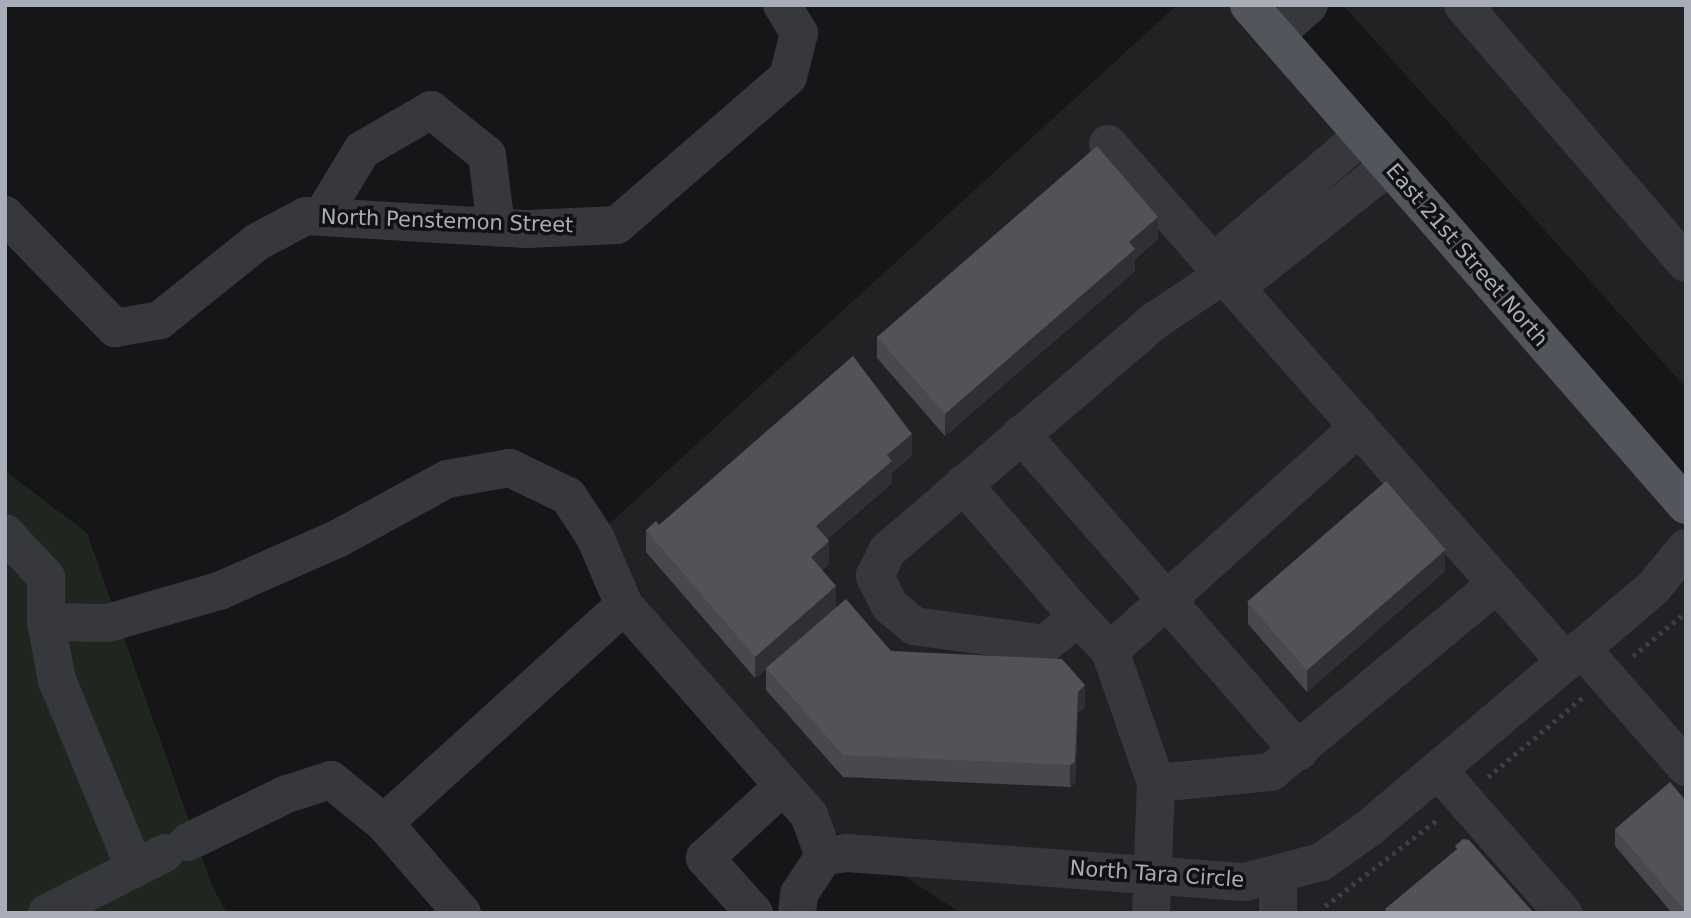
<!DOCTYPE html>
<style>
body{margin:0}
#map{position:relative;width:1691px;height:918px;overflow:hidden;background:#161618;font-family:"DejaVu Sans",sans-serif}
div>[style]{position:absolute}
.built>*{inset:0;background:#222225}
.green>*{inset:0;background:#1e261f}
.path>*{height:4.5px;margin-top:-2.25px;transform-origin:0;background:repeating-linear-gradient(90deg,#3d3f44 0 3.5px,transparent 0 8.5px)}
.minor>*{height:38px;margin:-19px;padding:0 19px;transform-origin:19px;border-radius:19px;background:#37383d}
.major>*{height:38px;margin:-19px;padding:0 19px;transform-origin:19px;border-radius:19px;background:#53555c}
.wall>*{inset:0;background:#47494d}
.shaded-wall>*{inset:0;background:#2f3033}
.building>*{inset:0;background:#525359;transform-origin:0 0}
span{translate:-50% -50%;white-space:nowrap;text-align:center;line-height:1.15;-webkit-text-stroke:7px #111113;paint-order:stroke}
.street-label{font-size:21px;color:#a8adb8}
.frame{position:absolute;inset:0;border:7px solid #a8adb8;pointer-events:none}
</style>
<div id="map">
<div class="built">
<div style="clip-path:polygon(1177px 5px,1249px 5px,1686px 509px,1686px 913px,961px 913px,809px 815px,595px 537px)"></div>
<div style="clip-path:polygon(1343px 5px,1686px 5px,1686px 388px)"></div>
</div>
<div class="green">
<div style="clip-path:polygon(5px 471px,87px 533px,212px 886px,227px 913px,5px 913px)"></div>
</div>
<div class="path">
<div style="left:1633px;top:656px;width:69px;rotate:-39.7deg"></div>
<div style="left:1488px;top:777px;width:124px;rotate:-40.1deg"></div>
<div style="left:1325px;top:906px;width:143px;rotate:-37.6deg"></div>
</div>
<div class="minor">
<div style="left:1463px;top:5px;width:341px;rotate:49.2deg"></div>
<div style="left:1275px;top:35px;width:45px;rotate:-41.4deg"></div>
<div style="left:1108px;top:144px;width:691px;rotate:48.52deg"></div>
<div style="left:5px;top:215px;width:158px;rotate:45.8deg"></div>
<div style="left:115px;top:328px;width:46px;rotate:-10.1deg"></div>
<div style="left:160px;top:320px;width:124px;rotate:-38.8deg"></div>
<div style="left:257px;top:242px;width:55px;rotate:-28deg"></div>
<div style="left:306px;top:216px;width:222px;rotate:3.4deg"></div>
<div style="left:528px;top:229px;width:89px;rotate:-2.6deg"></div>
<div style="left:617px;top:225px;width:226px;rotate:-40.9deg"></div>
<div style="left:788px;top:77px;width:45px;rotate:-76deg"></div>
<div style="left:799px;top:33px;width:33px;rotate:-121deg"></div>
<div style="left:322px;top:216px;width:77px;rotate:-58.8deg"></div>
<div style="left:362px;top:150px;width:80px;rotate:-30.1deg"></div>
<div style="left:431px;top:110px;width:72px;rotate:38.8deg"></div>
<div style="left:487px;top:155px;width:73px;rotate:82.9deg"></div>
<div style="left:1231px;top:270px;width:22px;rotate:-93deg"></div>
<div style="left:1230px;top:248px;width:173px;rotate:-40.3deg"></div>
<div style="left:1021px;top:434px;width:422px;rotate:48.8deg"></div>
<div style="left:963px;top:484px;width:176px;rotate:49.2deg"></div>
<div style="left:5px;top:533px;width:60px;rotate:47deg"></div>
<div style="left:46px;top:577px;width:45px;rotate:90deg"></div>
<div style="left:46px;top:622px;width:59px;rotate:79.3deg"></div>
<div style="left:57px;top:680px;width:204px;rotate:67.6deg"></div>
<div style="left:46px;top:622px;width:62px;rotate:0.9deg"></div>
<div style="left:108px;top:623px;width:116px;rotate:-16.1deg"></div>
<div style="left:219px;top:591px;width:129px;rotate:-23.8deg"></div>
<div style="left:337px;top:539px;width:125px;rotate:-28.6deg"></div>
<div style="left:447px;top:479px;width:64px;rotate:-9.9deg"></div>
<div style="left:510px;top:468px;width:64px;rotate:25.8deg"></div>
<div style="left:568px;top:496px;width:49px;rotate:56.6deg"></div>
<div style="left:595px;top:537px;width:74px;rotate:66.9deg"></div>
<div style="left:624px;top:605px;width:280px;rotate:48.6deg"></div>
<div style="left:809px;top:815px;width:44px;rotate:69.9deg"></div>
<div style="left:1581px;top:648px;width:159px;rotate:48.6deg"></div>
<div style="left:1110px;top:651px;width:335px;rotate:-42deg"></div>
<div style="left:1438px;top:770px;width:190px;rotate:48.8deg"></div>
<div style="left:1156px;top:783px;width:116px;rotate:-5.5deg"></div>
<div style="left:1271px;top:772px;width:294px;rotate:-39.8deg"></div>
<div style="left:384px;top:823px;width:324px;rotate:-42.2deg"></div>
<div style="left:188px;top:842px;width:110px;rotate:-25.9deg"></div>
<div style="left:287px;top:794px;width:46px;rotate:-17.7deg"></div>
<div style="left:331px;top:780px;width:68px;rotate:39.1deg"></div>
<div style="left:384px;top:823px;width:119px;rotate:49.1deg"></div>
<div style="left:47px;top:913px;width:132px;rotate:-27deg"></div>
<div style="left:754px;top:913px;width:74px;rotate:-131.7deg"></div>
<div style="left:705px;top:858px;width:106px;rotate:-42.7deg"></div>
<div style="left:797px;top:913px;width:19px;rotate:-84deg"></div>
<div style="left:799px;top:894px;width:45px;rotate:-56.7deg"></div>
<div style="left:824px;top:856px;width:23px;rotate:-7deg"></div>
<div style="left:847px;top:853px;width:399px;rotate:4.2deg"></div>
<div style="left:1245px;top:882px;width:79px;rotate:-14.7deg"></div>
<div style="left:1321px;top:862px;width:59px;rotate:-35.3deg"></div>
<div style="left:1369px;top:828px;width:372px;rotate:-40.2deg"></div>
<div style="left:1653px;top:588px;width:52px;rotate:-50.5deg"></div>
<div style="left:1151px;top:913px;width:130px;rotate:-87.8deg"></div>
<div style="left:1156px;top:783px;width:140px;rotate:-109.2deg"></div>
<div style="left:1110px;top:651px;width:47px;rotate:-133.3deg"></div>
<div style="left:1078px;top:617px;width:43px;rotate:140.7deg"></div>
<div style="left:1045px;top:644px;width:132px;rotate:-172.2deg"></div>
<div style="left:914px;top:626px;width:31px;rotate:-140deg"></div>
<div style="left:890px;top:606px;width:34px;rotate:-117deg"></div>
<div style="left:875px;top:576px;width:28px;rotate:-64deg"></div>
<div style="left:887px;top:551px;width:355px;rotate:-40.7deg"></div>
<div style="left:1156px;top:320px;width:90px;rotate:-33.7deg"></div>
<div style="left:1231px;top:270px;width:22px;rotate:10deg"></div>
<div style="left:1253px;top:274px;width:174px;rotate:-38.5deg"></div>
<div style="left:1278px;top:913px;width:36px;rotate:-90deg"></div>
</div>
<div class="major">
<div style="left:1249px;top:5px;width:664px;rotate:48.85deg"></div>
</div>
<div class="wall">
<div style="clip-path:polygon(1158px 239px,1135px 259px,1135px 271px,945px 436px,877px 358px,877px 337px)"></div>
<div style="clip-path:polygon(912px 455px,892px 473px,892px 483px,827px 539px,829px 563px,822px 570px,836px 607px,891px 651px,1085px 707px,1078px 713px,1075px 783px,1070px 787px,843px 777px,766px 690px,766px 669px,755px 678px,646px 552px,646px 530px,659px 525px)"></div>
<div style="clip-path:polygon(1445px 571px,1307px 692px,1248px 624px,1248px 602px)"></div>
<div style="clip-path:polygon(1686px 801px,1686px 913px,1672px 913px,1615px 846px,1615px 829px)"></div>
</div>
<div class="shaded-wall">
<div style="clip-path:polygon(1158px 217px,1158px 239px,1135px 259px,1135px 271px,945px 436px,945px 414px,1129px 242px)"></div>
<div style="clip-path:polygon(912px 434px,912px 455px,892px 473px,892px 483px,816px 548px,816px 526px,887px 455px)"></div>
<div style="clip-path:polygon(829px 541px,829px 563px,811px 579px,811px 557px)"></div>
<div style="clip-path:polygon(1445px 550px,1445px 571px,1307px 692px,1307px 670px)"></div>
<div style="clip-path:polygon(836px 586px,836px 608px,755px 678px,755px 657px)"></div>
<div style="clip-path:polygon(1085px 685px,1085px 707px,1078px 713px,1075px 783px,1070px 787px,1070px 765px,1078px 692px)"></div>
</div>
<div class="building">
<div style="clip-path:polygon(1097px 146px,1158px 217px,1129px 242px,1135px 249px,945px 414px,877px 337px)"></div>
<div style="clip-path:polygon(853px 356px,912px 434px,887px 455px,892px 461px,816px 526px,829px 541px,811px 557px,836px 586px,755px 657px,646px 530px,656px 521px,659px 525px)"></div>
<div style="left:1386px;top:481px;width:91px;height:184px;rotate:49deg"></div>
<div style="clip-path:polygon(846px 599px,891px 651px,1062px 659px,1085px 685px,1078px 692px,1075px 762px,1070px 765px,843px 755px,766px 668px)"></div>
<div style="clip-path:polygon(1670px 782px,1686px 801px,1686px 912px,1615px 829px)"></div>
<div style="clip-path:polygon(1463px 839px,1469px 840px,1534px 913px,1388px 913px,1385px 909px,1457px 849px,1455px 846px)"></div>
</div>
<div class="street-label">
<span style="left:447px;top:221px;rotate:2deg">North Penstemon Street</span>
<span style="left:1467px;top:255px;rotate:49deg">East 21st Street North</span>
<span style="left:1157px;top:874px;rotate:4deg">North Tara Circle</span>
</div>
<div class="frame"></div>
</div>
